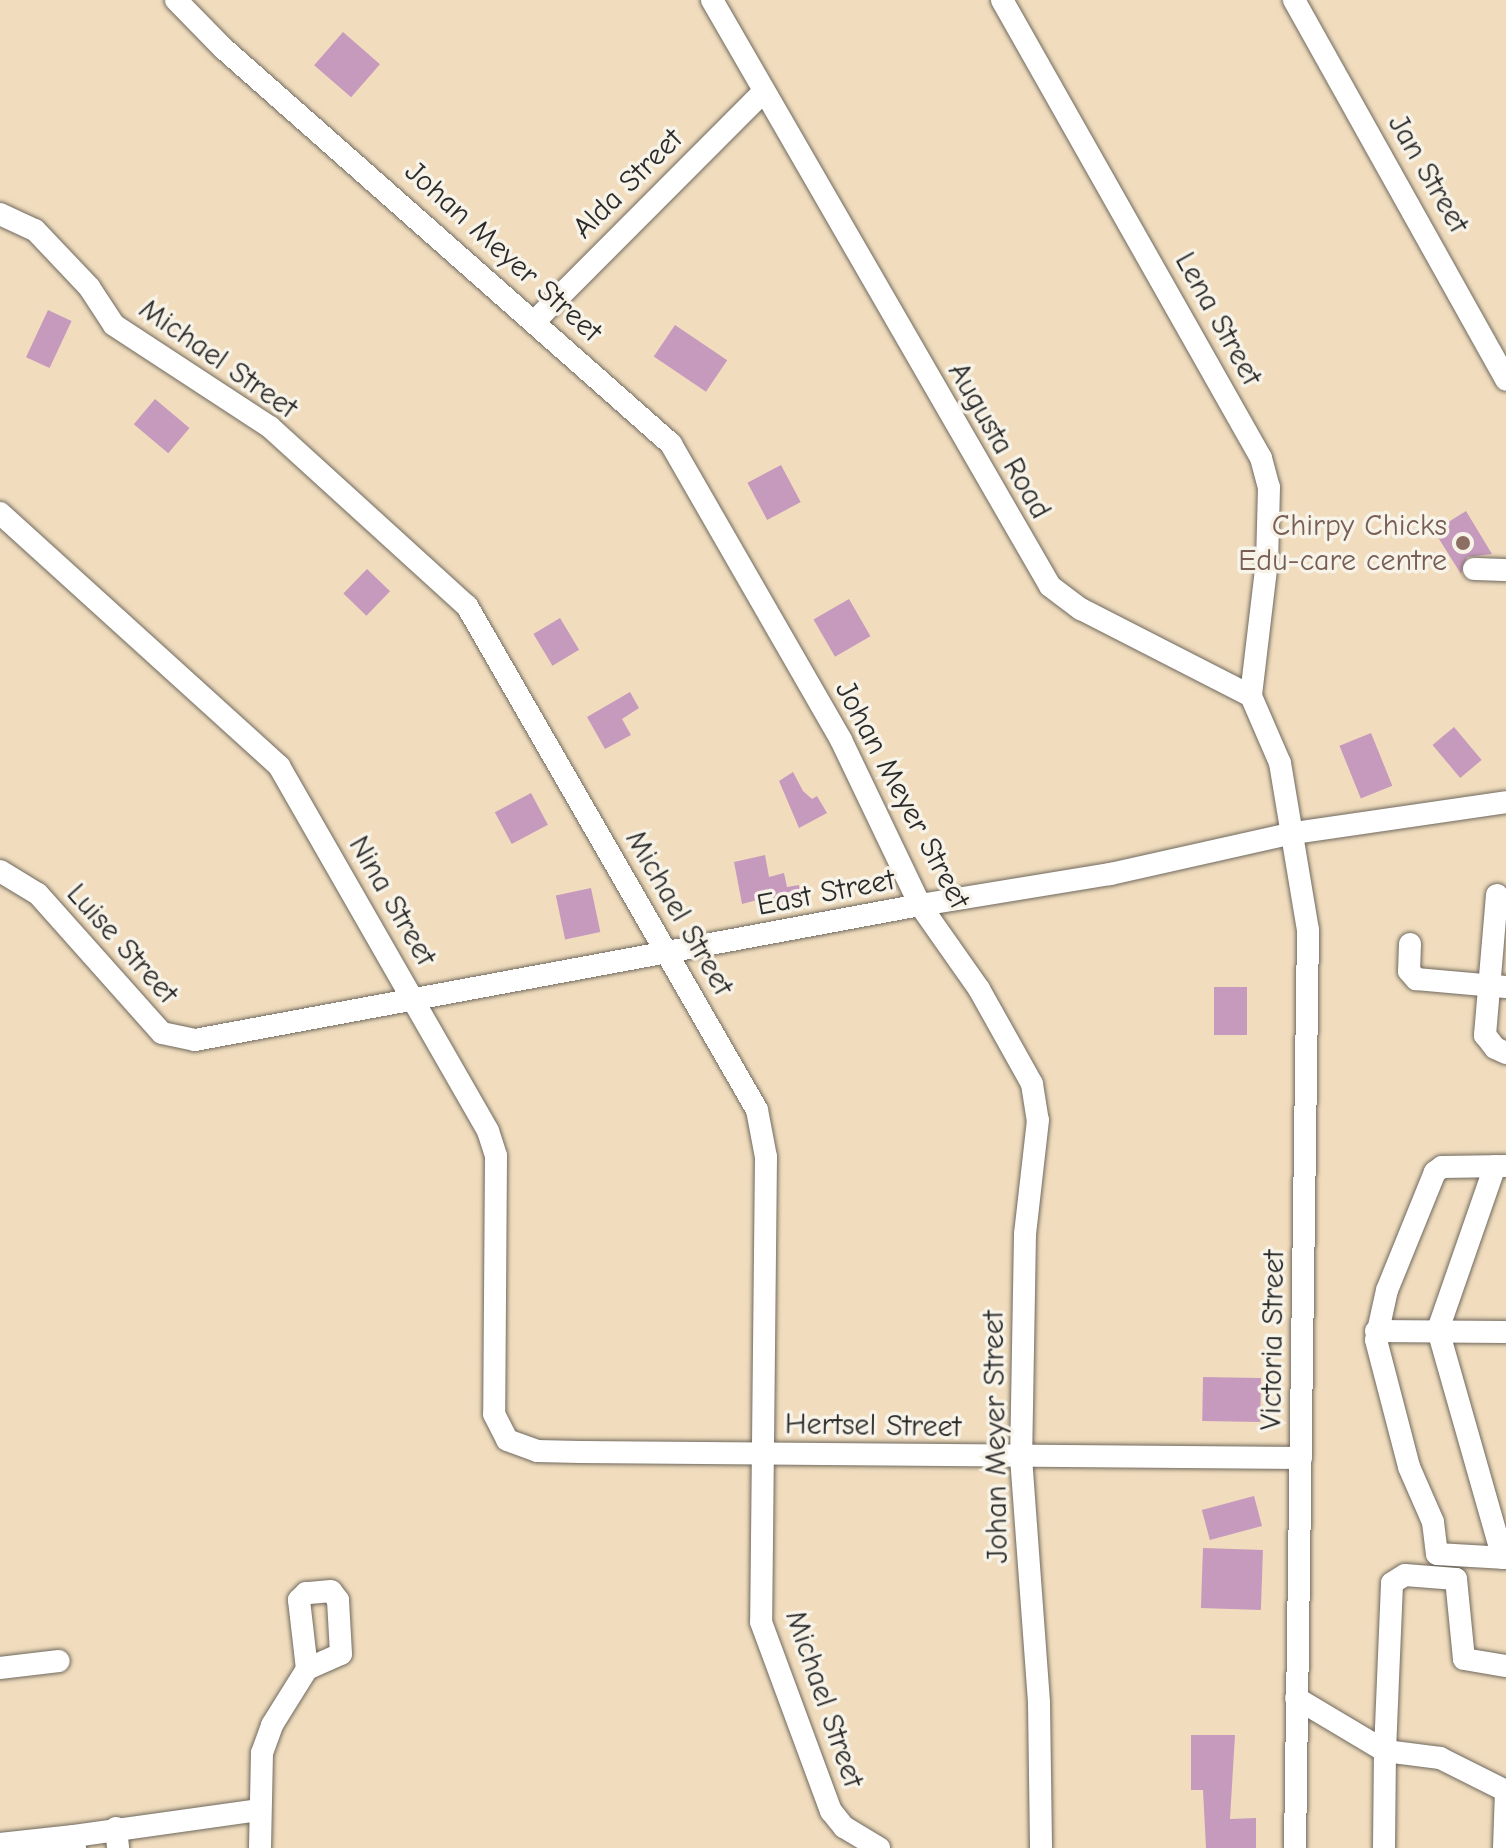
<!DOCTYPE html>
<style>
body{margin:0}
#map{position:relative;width:1506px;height:1848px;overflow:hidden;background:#f1ddbe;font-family:"Comic Neue",sans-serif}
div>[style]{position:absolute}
.building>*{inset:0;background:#c69abd;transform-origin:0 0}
.roads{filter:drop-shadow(0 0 2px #70695e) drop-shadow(0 0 2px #70695e)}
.minor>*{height:22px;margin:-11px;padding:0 11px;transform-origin:11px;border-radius:11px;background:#fff}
.dots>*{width:22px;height:22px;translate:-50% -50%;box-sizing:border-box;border:4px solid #f7f3e8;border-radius:50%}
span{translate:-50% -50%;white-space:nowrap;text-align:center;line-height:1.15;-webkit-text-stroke:7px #f7f3e8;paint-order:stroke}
.street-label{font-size:30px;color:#2b2b2b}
.education-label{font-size:30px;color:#785e54}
.right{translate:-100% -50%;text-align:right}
</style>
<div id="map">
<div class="building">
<div style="left:343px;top:32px;width:49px;height:44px;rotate:41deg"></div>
<div style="left:48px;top:310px;width:26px;height:52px;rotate:25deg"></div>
<div style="left:675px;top:325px;width:63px;height:38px;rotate:34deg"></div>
<div style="left:155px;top:399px;width:45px;height:33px;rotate:40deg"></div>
<div style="left:781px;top:465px;width:42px;height:38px;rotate:62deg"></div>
<div style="clip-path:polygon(1466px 511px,1492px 554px,1467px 557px,1461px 574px,1434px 531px)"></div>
<div style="left:367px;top:569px;width:32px;height:34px;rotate:44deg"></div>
<div style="left:849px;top:599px;width:43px;height:41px;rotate:60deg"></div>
<div style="left:560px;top:618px;width:37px;height:31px;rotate:59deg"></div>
<div style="clip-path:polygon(630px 692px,639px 708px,622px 719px,631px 735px,605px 749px,587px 717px)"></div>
<div style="left:1454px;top:727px;width:43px;height:28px;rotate:50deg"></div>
<div style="left:1371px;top:733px;width:57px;height:34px;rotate:68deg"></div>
<div style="clip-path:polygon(793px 772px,803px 791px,812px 799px,817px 796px,827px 813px,799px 828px,779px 781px)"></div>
<div style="left:531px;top:793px;width:36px;height:41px;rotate:62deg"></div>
<div style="clip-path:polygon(765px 855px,769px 877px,784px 873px,787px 887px,799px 885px,801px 900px,775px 906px,773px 896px,742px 904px,734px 862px)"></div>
<div style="left:591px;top:888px;width:45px;height:36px;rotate:78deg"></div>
<div style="left:1214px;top:987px;width:33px;height:48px"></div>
<div style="left:1203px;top:1377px;width:58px;height:44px;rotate:1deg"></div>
<div style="left:1254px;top:1496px;width:31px;height:54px;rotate:75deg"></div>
<div style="left:1203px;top:1548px;width:60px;height:60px;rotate:2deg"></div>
<div style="clip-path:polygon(1191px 1735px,1235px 1735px,1230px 1819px,1256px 1818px,1256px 1848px,1206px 1848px,1203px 1790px,1191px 1790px)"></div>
</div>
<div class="roads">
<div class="minor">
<div style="left:176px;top:0;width:67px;rotate:45.6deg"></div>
<div style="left:223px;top:48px;width:598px;rotate:41.47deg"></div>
<div style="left:671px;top:444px;width:341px;rotate:60.1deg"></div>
<div style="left:841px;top:740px;width:183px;rotate:64.4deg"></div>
<div style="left:920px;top:905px;width:103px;rotate:54.9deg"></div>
<div style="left:979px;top:989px;width:109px;rotate:60.8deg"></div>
<div style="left:1032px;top:1084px;width:36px;rotate:81deg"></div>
<div style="left:1038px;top:1120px;width:115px;rotate:96.5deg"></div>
<div style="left:1025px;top:1234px;width:223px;rotate:91deg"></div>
<div style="left:1021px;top:1457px;width:247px;rotate:85.8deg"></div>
<div style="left:1039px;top:1703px;width:145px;rotate:89.2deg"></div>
<div style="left:712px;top:0;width:676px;rotate:60.02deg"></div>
<div style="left:1050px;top:586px;width:39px;rotate:37deg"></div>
<div style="left:1081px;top:609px;width:191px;rotate:27.1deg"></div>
<div style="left:1251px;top:696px;width:73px;rotate:66.6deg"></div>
<div style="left:1280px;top:763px;width:169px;rotate:80.5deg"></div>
<div style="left:1308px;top:930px;width:918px;rotate:90.81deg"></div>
<div style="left:1002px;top:0;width:526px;rotate:60.51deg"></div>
<div style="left:1261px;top:458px;width:30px;rotate:75deg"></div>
<div style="left:1269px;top:487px;width:74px;rotate:91.5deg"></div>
<div style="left:1267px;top:561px;width:136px;rotate:96.8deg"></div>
<div style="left:1294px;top:0;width:435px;rotate:60.8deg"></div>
<div style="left:0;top:214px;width:38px;rotate:25deg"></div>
<div style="left:35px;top:230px;width:79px;rotate:46.5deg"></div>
<div style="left:89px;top:287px;width:45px;rotate:56.7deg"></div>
<div style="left:114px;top:325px;width:186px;rotate:33.2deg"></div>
<div style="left:270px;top:427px;width:266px;rotate:42.3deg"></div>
<div style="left:467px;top:606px;width:581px;rotate:60.08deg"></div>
<div style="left:757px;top:1110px;width:48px;rotate:79.2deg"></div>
<div style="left:766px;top:1157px;width:465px;rotate:90.6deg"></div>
<div style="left:761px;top:1622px;width:202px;rotate:69.7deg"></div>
<div style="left:831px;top:1811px;width:21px;rotate:51deg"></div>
<div style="left:844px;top:1827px;width:41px;rotate:31deg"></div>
<div style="left:536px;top:320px;width:323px;rotate:-45.1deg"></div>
<div style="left:0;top:513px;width:377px;rotate:42.2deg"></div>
<div style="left:279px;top:766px;width:421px;rotate:60.2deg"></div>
<div style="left:488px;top:1131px;width:26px;rotate:72deg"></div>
<div style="left:496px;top:1156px;width:258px;rotate:90.4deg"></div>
<div style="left:494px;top:1414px;width:29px;rotate:63deg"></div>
<div style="left:507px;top:1440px;width:32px;rotate:20deg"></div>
<div style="left:537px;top:1451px;width:43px;rotate:1.3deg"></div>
<div style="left:580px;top:1452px;width:721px;rotate:0.48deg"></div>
<div style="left:1474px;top:569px;width:32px;rotate:2deg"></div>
<div style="left:0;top:871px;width:44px;rotate:31.2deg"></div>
<div style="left:38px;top:894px;width:186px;rotate:48.3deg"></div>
<div style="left:162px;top:1033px;width:34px;rotate:12deg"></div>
<div style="left:195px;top:1040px;width:737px;rotate:-10.55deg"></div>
<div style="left:920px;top:905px;width:193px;rotate:-9.3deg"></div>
<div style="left:1110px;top:874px;width:189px;rotate:-12.6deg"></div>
<div style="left:1294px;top:833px;width:214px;rotate:-8.3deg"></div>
<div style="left:1497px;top:895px;width:141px;rotate:94.9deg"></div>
<div style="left:1485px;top:1035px;width:16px;rotate:52deg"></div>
<div style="left:1495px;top:1048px;width:12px;rotate:24deg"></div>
<div style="left:1410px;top:944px;width:27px;rotate:92deg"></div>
<div style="left:1409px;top:971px;width:11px;rotate:49deg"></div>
<div style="left:1416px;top:979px;width:90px;rotate:5.1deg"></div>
<div style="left:1495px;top:1166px;width:174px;rotate:109.2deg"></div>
<div style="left:1438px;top:1330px;width:237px;rotate:74.1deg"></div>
<div style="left:1506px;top:1166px;width:64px;rotate:179.1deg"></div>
<div style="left:1442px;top:1167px;width:9px;rotate:144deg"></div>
<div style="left:1435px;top:1172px;width:127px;rotate:112.1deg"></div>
<div style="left:1387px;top:1290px;width:51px;rotate:102.4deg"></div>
<div style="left:1376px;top:1340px;width:131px;rotate:75.4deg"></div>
<div style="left:1409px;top:1467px;width:60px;rotate:66.4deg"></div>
<div style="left:1433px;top:1522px;width:32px;rotate:83deg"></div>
<div style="left:1437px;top:1554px;width:69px;rotate:3.3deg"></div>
<div style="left:1376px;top:1331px;width:130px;rotate:0.4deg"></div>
<div style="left:0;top:1668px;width:59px;rotate:-6.8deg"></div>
<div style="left:1296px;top:1698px;width:104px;rotate:30.8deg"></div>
<div style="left:1385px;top:1751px;width:97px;rotate:90.6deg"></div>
<div style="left:1504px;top:1790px;width:72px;rotate:-153.4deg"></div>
<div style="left:1440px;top:1758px;width:55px;rotate:-172.7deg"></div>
<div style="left:1385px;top:1751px;width:168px;rotate:-87.6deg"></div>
<div style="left:1392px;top:1583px;width:15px;rotate:-32deg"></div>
<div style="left:1405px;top:1575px;width:51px;rotate:4.5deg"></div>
<div style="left:1456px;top:1579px;width:80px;rotate:84.3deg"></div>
<div style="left:1464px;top:1659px;width:43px;rotate:9.5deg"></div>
<div style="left:116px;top:1828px;width:20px;rotate:84deg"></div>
<div style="left:0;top:1844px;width:74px;rotate:-6.2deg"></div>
<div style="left:75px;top:1848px;width:12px;rotate:-95deg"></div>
<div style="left:74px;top:1836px;width:186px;rotate:-8deg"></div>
<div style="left:260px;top:1848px;width:95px;rotate:-88.8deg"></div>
<div style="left:262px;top:1753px;width:30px;rotate:-70deg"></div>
<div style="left:272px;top:1725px;width:66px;rotate:-58deg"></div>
<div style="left:307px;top:1669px;width:37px;rotate:-24deg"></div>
<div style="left:341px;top:1654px;width:54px;rotate:-93.2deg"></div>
<div style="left:338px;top:1600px;width:11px;rotate:-128deg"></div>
<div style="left:331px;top:1591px;width:25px;rotate:175deg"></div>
<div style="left:306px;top:1593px;width:10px;rotate:135deg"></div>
<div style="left:299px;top:1600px;width:69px;rotate:83.4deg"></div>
<div style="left:1504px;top:1848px;width:58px;rotate:-88deg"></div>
</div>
</div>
<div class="dots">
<div style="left:1463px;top:543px;background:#8d6e63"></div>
</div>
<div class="street-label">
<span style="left:1428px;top:174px;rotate:60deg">Jan Street</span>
<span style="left:628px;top:184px;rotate:-45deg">Alda Street</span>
<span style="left:503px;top:252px;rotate:42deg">Johan Meyer Street</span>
<span style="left:1218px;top:319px;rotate:61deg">Lena Street</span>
<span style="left:218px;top:359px;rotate:35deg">Michael Street</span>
<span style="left:999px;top:441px;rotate:60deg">Augusta Road</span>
<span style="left:902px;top:795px;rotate:62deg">Johan Meyer Street</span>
<span style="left:826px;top:893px;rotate:-11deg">East Street</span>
<span style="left:392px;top:901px;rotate:60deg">Nina Street</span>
<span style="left:679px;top:913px;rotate:60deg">Michael Street</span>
<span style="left:122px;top:944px;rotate:48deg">Luise Street</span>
<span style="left:1273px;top:1340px;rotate:-89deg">Victoria Street</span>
<span style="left:873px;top:1426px;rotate:1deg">Hertsel Street</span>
<span style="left:996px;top:1437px;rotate:-91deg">Johan Meyer Street</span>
<span style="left:824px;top:1699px;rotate:71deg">Michael Street</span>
</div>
<div class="education-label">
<span class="right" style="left:1447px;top:543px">Chirpy Chicks<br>Edu-care centre</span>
</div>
</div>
